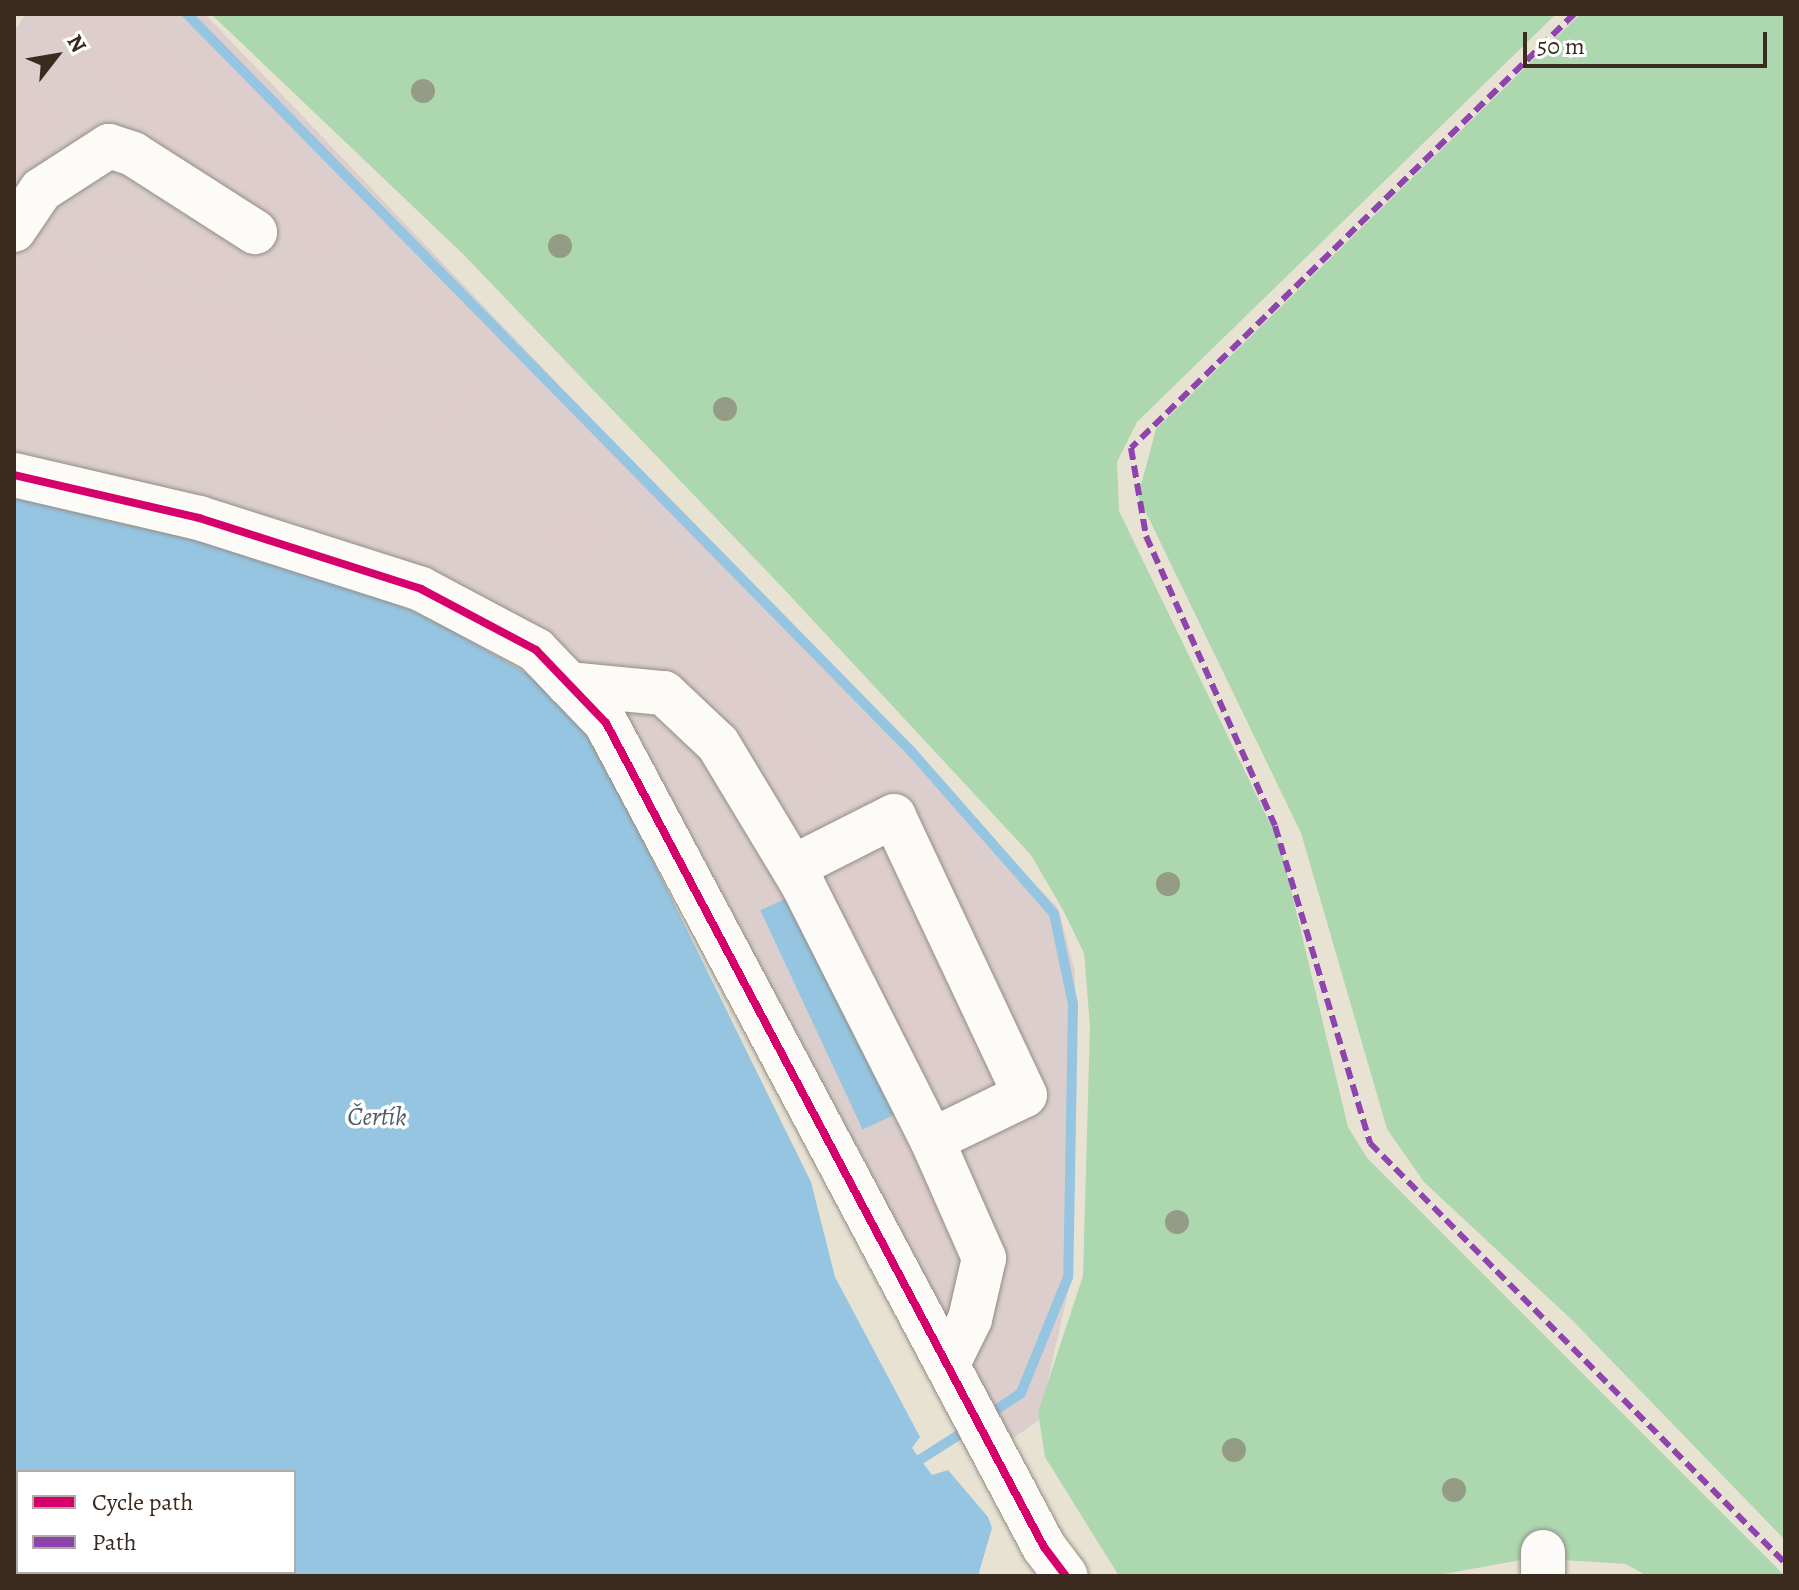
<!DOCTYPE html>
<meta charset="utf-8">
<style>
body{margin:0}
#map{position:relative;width:1799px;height:1590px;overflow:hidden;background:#e8e2d3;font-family:Alegreya,serif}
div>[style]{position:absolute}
.industrial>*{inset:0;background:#dccecc}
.green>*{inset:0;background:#acd7af}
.water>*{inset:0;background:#96c5e2;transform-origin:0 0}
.stream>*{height:10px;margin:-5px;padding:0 5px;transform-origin:5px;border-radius:5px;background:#96c5e2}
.building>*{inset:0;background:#decdcb;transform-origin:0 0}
.roads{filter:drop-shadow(0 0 2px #928d83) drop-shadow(0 0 2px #928d83)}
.minor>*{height:44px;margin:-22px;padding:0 22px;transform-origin:22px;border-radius:22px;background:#fcfbf8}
.quiet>*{height:6px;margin-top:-3px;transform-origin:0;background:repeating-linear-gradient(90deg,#8e44ad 0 12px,transparent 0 18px)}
.cycleway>*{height:8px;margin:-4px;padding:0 4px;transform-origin:4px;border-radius:4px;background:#d6006c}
.trees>*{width:24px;height:24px;margin:-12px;border-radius:50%;background:#959c85}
span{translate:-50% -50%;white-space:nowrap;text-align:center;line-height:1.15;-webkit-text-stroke:7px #fff;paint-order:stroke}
.water-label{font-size:26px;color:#4f5c65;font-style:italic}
.frame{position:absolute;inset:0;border:16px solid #3b2a1e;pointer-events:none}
.legend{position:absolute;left:16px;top:1470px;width:280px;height:104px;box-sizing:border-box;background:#fff;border:2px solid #b1aaa5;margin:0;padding:10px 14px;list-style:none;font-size:24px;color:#3b2a1e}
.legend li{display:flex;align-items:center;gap:16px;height:40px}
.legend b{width:40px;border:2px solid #b1aaa5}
.north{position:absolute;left:16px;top:16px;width:80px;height:80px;-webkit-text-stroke:6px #fff;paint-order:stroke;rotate:59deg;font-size:22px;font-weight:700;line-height:32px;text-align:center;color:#3b2a1e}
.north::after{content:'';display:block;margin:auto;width:28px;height:36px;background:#3b2a1e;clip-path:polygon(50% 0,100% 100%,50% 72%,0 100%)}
.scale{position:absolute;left:1523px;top:32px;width:244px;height:36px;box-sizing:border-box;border:4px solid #3b2a1e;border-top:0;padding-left:10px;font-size:24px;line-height:28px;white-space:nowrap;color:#3b2a1e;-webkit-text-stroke:6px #fff;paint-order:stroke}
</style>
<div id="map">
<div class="industrial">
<div style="clip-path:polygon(26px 14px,205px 14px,1058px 908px,1075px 971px,1070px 1283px,1039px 1420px,975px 1465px,585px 698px,14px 570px,14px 31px)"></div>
</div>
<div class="green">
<div style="clip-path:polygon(211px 14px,1556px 14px,1137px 422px,1117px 462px,1119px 511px,1280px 844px,1348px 1127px,1367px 1158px,1785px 1576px,1647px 1576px,1626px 1564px,1531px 1558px,1433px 1576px,1119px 1576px,1045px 1457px,1038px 1412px,1083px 1276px,1090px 1026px,1084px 953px,1063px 910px,1031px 855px,782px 587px,463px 254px)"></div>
<div style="clip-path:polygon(1580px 14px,1785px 14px,1785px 1540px,1572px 1320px,1424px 1182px,1387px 1129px,1301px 833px,1138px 496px,1156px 429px)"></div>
</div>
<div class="water">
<div style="clip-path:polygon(evenodd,14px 486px,364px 591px,433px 620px,542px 682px,583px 728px,627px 808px,811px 1182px,835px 1277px,920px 1437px,912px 1448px,932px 1475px,948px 1470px,988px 1517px,992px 1528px,978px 1576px,14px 1576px,14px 486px,18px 1472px,294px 1472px,294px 1572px,18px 1572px,18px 1472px)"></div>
<div style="left:793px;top:895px;width:242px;height:36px;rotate:65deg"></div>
</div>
<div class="stream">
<div style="left:187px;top:14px;width:1033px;rotate:45.51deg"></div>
<div style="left:911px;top:751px;width:217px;rotate:48.7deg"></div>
<div style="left:1054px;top:914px;width:92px;rotate:78.1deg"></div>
<div style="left:1073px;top:1004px;width:273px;rotate:91deg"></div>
<div style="left:1068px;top:1277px;width:125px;rotate:112.1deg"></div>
<div style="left:1021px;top:1393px;width:41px;rotate:145.9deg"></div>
<div style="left:910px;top:1466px;width:72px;rotate:-32.6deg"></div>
</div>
<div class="building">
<div style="clip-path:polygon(82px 14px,137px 14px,364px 226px,324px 267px,216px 166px,203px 180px,57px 42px)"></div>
<div style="clip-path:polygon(14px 71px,69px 114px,20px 177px,14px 172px)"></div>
<div style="left:90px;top:190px;width:164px;height:52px;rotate:21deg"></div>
<div style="clip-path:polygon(34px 236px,405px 370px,395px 397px,405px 401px,401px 414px,390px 411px,380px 440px,28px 314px,14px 342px,20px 279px,14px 262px,24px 266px)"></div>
<div style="clip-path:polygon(416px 281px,449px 312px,431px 331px,431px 322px,402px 295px)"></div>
<div style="clip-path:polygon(498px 350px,530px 382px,525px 387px,492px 356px)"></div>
<div style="left:476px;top:382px;width:12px;height:65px;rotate:48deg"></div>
<div style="left:575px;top:506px;width:46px;height:45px;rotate:44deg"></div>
<div style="clip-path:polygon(727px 637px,766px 674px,842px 773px,805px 805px,689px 669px)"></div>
<div style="left:938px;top:819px;width:135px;height:23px;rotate:65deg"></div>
<div style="clip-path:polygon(884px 844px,986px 1059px,932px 1084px,924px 1067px,917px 1070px,817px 876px)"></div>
<div style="left:1028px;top:1019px;width:18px;height:18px;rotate:71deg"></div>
<div style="left:906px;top:1130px;width:124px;height:41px;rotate:65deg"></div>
</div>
<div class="roads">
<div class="minor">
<div style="left:14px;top:230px;width:48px;rotate:-56deg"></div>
<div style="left:41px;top:190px;width:81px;rotate:-32.9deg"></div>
<div style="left:109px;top:146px;width:25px;rotate:18deg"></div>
<div style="left:133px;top:154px;width:145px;rotate:32.6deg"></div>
<div style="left:14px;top:475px;width:190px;rotate:13.1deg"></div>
<div style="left:199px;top:518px;width:233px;rotate:17.7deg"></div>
<div style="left:421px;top:589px;width:130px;rotate:27.9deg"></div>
<div style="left:536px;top:650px;width:101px;rotate:46.2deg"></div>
<div style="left:606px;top:723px;width:933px;rotate:62.01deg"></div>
<div style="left:1044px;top:1547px;width:36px;rotate:53deg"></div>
<div style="left:568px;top:684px;width:96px;rotate:5.4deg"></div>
<div style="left:664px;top:693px;width:74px;rotate:43.4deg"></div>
<div style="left:718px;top:744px;width:165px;rotate:58.9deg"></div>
<div style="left:803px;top:885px;width:286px;rotate:63.2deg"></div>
<div style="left:932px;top:1140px;width:103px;rotate:-25.8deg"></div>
<div style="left:1025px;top:1095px;width:308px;rotate:-115.2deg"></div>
<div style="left:894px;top:816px;width:113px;rotate:153.2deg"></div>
<div style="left:932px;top:1140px;width:129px;rotate:66.2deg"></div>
<div style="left:984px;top:1258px;width:63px;rotate:102.9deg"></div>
<div style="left:970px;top:1319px;width:50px;rotate:116.1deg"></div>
<div style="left:1543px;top:1576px;width:24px;rotate:-90deg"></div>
</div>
</div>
<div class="quiet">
<div style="left:1574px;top:14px;width:620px;rotate:135.59deg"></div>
<div style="left:1131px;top:448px;width:89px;rotate:80.3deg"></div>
<div style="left:1146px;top:536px;width:317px;rotate:66deg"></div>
<div style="left:1275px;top:826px;width:331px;rotate:73.3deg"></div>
<div style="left:1370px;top:1143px;width:590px;rotate:45.34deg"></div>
</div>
<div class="cycleway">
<div style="left:14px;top:475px;width:190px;rotate:13.1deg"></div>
<div style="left:199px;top:518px;width:233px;rotate:17.7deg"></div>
<div style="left:421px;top:589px;width:130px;rotate:27.9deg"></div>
<div style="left:536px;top:650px;width:101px;rotate:46.2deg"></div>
<div style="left:606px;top:723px;width:933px;rotate:62.01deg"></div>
<div style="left:1044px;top:1547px;width:36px;rotate:53deg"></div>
</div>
<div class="trees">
<div style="left:423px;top:91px"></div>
<div style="left:560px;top:246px"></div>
<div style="left:725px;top:409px"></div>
<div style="left:1168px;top:884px"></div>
<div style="left:1177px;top:1222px"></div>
<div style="left:1234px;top:1450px"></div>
<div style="left:1454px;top:1490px"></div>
</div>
<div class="water-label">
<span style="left:377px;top:1117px">Čertík</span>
</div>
<div class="frame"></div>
<ul class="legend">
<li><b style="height:10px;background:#d6006c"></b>Cycle path</li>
<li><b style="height:10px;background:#8e44ad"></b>Path</li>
</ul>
<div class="north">N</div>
<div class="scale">50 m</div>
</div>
